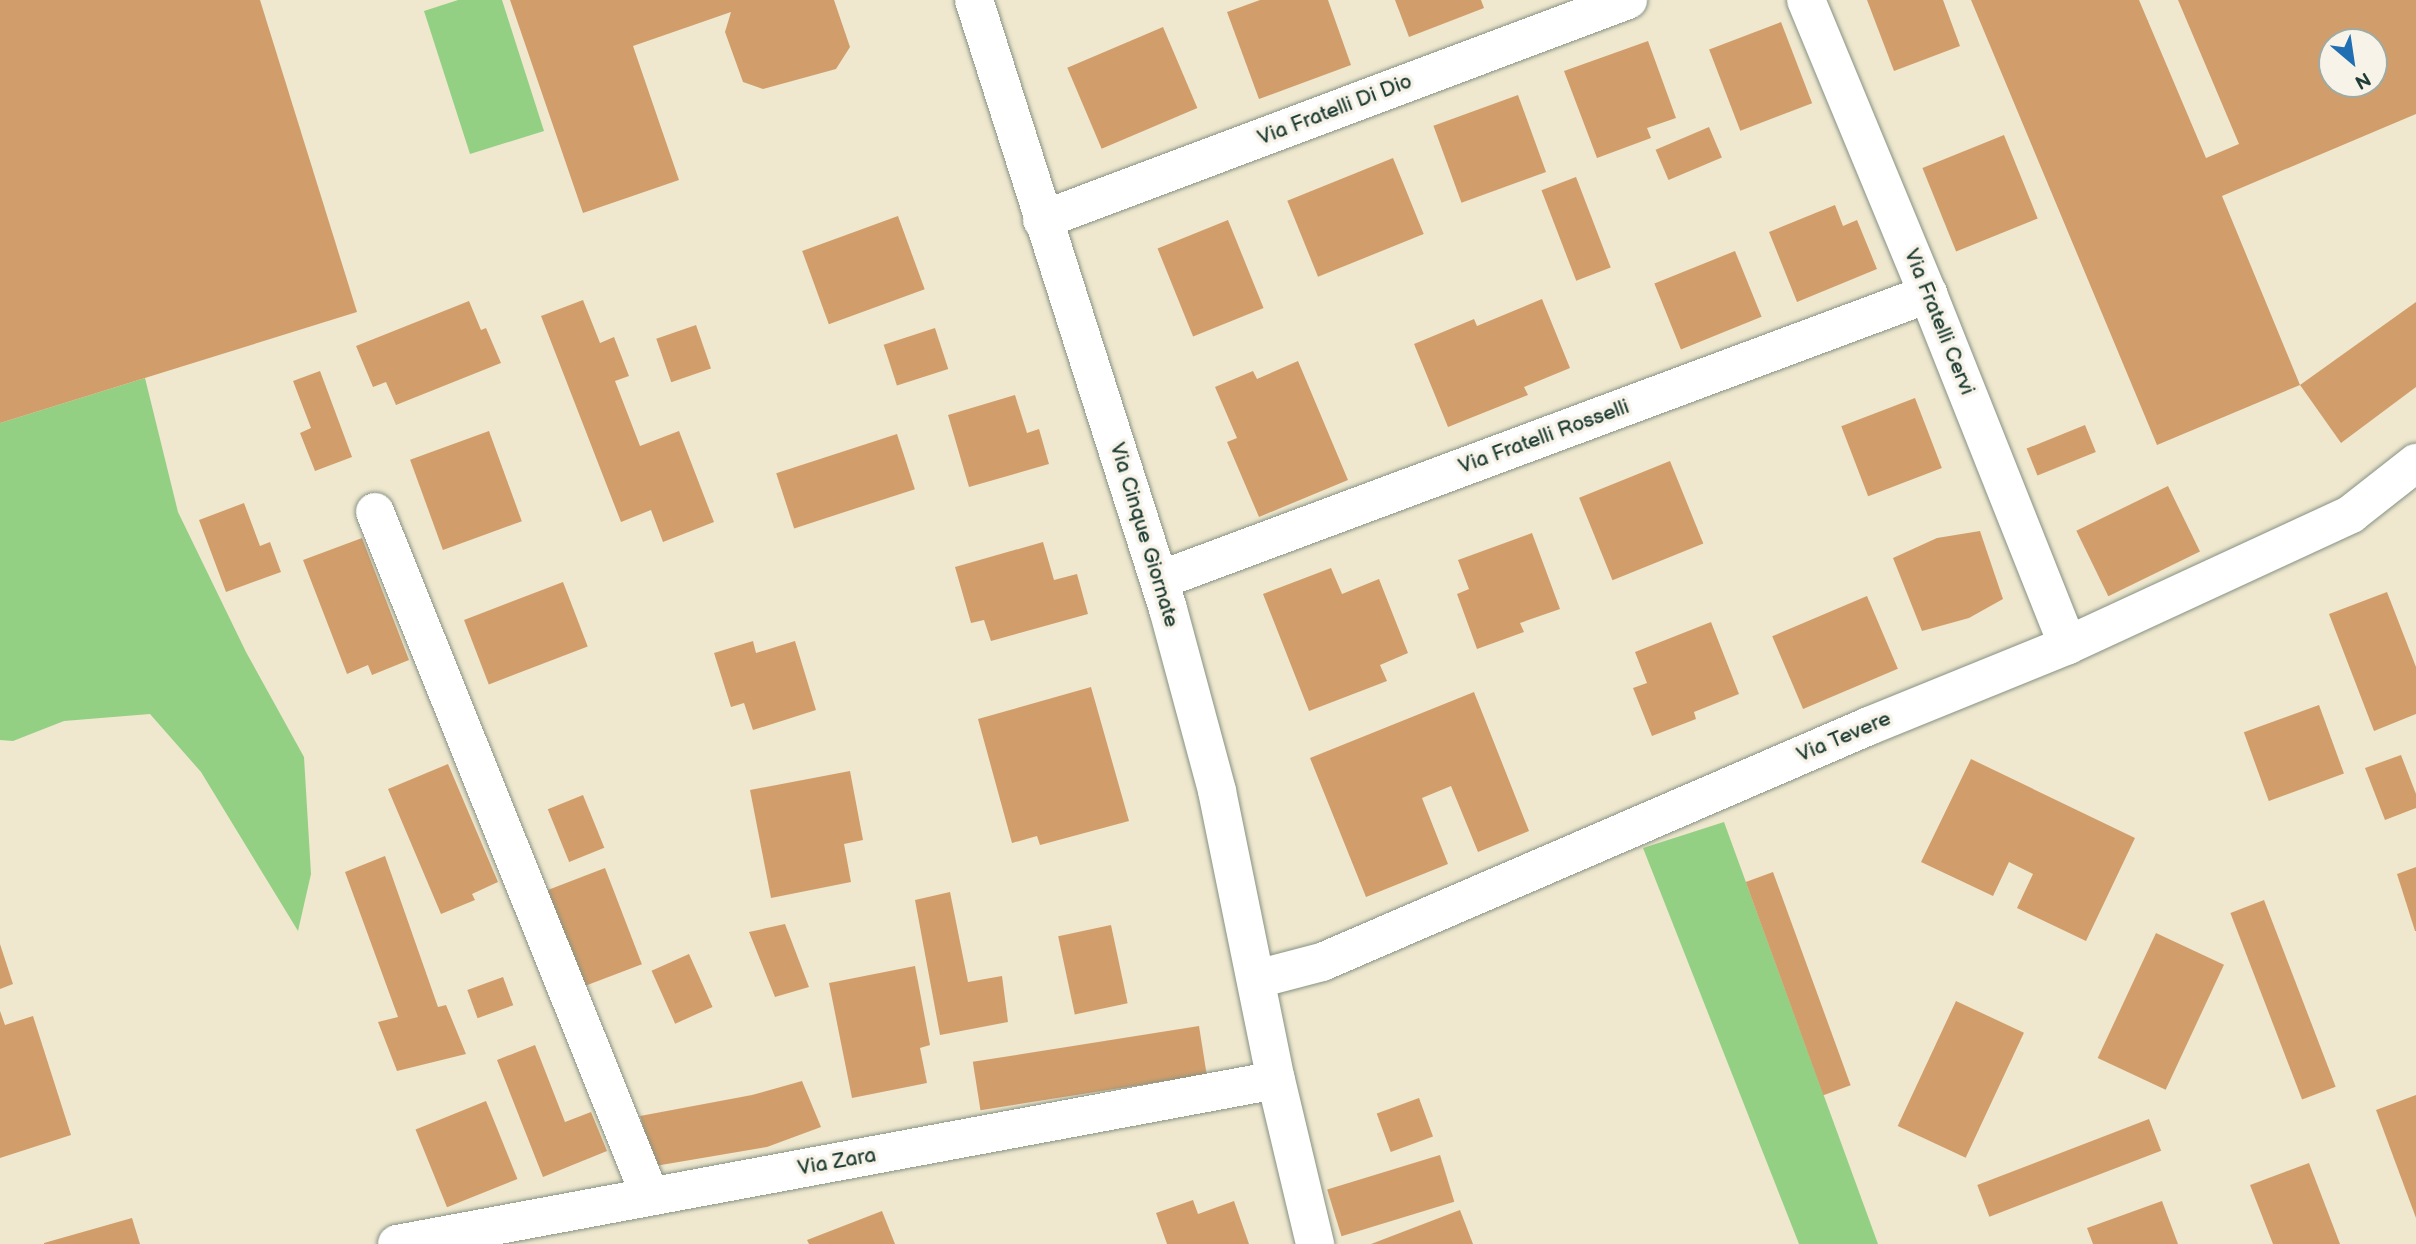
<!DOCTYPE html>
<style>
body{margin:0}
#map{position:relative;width:2416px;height:1244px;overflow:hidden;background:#efe8cf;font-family:"Balsamiq Sans",sans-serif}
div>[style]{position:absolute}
.green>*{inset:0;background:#94d084}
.building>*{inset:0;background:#d19e6b;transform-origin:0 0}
.roads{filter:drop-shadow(0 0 2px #879282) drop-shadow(0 0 2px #879282)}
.street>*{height:38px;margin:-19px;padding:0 19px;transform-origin:19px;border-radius:19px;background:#fff}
span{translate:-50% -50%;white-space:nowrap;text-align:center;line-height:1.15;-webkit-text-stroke:7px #f7f3e8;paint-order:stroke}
.street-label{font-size:21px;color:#1f3d34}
.north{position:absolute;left:2318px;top:28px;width:70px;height:70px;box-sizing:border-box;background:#f7f3e8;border:2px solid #a1aaa0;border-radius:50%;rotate:151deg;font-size:19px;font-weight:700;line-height:28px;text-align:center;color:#1f3d34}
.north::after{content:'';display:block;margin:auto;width:24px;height:32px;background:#1f6fb2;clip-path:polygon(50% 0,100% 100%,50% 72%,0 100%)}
</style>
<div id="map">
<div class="green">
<div style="clip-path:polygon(458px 0,502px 0,544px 131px,470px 154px,424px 11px)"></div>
<div style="clip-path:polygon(145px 378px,178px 512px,246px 652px,304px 757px,311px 874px,298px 931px,201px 772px,150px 714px,64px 721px,13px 741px,0 740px,0 423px)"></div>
<div style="clip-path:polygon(1724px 822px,1824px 1096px,1878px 1244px,1799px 1244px,1643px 848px)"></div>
</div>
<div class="building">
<div style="clip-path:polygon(0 0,260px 0,357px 312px,0 423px)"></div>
<div style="clip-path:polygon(510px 0,834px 0,850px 47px,836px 69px,763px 89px,743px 82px,725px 32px,731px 12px,633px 46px,679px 180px,583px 213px)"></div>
<div style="clip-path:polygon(1260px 0,1328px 0,1351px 65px,1259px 99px,1227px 12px)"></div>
<div style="clip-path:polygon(1395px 0,1481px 0,1484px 8px,1409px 37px)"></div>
<div style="clip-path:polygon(1867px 0,1943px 0,1960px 46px,1894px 71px)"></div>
<div style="clip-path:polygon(evenodd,1971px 0,2139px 0,2206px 158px,2239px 144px,2178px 0,2416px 0,2416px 114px,2222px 196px,2300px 385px,2157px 445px,1971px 0,2332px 42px,2374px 42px,2374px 84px,2332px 84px,2332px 42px)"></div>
<div style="left:1781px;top:22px;width:87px;height:77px;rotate:69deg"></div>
<div style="left:1163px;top:27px;width:88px;height:104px;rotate:67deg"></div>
<div style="clip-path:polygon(1648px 41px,1676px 118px,1647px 128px,1651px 138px,1597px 158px,1564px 71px)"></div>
<div style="left:1518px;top:95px;width:82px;height:90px;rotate:70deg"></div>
<div style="left:1709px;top:127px;width:33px;height:58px;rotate:67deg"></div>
<div style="left:2004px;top:135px;width:90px;height:88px;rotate:68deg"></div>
<div style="left:1393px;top:158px;width:82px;height:114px;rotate:68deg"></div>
<div style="left:1576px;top:177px;width:97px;height:37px;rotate:69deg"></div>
<div style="clip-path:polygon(1835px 205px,1843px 226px,1857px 220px,1877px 269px,1797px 302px,1769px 232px)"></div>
<div style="left:898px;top:216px;width:78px;height:102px;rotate:70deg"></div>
<div style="left:1228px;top:220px;width:95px;height:76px;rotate:68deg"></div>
<div style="left:1735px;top:251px;width:71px;height:87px;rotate:68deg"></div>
<div style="clip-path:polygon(1542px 299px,1570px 368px,1524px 387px,1528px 395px,1448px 427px,1414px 344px,1474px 319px,1477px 326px)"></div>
<div style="clip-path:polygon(583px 300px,600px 343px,614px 337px,629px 376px,615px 381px,640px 446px,679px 431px,714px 522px,663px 542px,651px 510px,621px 522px,541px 316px)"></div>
<div style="clip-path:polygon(469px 301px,481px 330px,486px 328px,501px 363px,396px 405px,386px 382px,373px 387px,356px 346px)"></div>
<div style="clip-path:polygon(2416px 302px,2416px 387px,2341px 443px,2300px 385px)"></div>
<div style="left:696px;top:325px;width:46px;height:42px;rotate:71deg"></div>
<div style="left:935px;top:328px;width:43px;height:54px;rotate:72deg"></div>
<div style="clip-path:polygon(1298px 361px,1348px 480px,1259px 517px,1227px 442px,1237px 438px,1215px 387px,1253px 371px,1257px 379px)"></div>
<div style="clip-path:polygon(320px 371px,352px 457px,315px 471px,300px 433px,311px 428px,293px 381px)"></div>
<div style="clip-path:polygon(1015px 395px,1027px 433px,1039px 429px,1049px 464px,969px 487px,948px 415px)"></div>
<div style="left:1915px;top:398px;width:75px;height:79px;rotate:69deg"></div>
<div style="left:2085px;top:425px;width:29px;height:63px;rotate:68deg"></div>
<div style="left:489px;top:431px;width:96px;height:84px;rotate:70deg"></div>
<div style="left:897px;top:434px;width:58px;height:127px;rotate:72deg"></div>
<div style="left:1670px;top:461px;width:89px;height:98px;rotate:68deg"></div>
<div style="left:2168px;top:486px;width:73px;height:102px;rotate:64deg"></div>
<div style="clip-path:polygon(244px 503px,260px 546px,270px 542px,281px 572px,226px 592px,199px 520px)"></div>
<div style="clip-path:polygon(1980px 531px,2003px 599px,1969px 618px,1922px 631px,1893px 558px,1937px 538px)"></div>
<div style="clip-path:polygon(1532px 533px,1560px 609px,1520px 623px,1524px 632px,1477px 649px,1457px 594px,1469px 589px,1458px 560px)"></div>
<div style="clip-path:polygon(362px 538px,409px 660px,372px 675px,368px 665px,347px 674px,303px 560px)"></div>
<div style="clip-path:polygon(1043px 542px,1054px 580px,1077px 574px,1088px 614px,991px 641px,984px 620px,971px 623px,955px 567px)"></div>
<div style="clip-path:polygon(1331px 568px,1342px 594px,1379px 579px,1408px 653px,1380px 665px,1387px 681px,1309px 711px,1263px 594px)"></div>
<div style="left:563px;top:582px;width:69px;height:106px;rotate:69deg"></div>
<div style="clip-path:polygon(2387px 592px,2416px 667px,2416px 714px,2374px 731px,2329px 614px)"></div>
<div style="left:1867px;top:596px;width:79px;height:103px;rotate:67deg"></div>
<div style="clip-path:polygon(1711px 622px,1739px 694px,1694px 712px,1696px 719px,1652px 736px,1633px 688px,1647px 683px,1635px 652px)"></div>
<div style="clip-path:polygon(753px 641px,756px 653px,795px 641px,816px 710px,753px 730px,744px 703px,731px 707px,714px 653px)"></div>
<div style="clip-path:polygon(1091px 687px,1129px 821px,1040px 845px,1037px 836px,1012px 843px,978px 719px)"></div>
<div style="clip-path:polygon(1474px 692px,1529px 831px,1478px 852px,1451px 786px,1422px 798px,1448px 864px,1366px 897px,1310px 758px)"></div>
<div style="left:2319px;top:705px;width:73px;height:80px;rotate:70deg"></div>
<div style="clip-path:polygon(2401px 755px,2416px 794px,2416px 808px,2385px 820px,2365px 768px)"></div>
<div style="clip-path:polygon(1971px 759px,2135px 838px,2086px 941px,2017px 908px,2033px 874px,2009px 862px,1993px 896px,1921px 862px)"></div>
<div style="clip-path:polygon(448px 764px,498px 882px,472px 894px,475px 900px,441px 914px,388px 789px)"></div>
<div style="clip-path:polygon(850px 771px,863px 840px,844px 844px,851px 882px,771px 898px,750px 790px)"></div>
<div style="left:583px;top:795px;width:57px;height:38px;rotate:68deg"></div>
<div style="clip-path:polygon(385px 856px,438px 1007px,446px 1005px,466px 1054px,397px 1071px,378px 1022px,398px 1017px,345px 872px)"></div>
<div style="clip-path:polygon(2416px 867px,2416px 931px,2415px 931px,2397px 874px)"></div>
<div style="left:605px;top:868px;width:103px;height:64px;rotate:69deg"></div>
<div style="left:1773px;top:872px;width:227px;height:29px;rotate:70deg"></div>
<div style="clip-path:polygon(950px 892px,968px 982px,1002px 976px,1008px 1022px,940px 1035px,915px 900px)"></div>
<div style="left:2264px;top:900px;width:200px;height:36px;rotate:69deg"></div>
<div style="clip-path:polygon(785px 924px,809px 987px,775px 997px,749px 932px)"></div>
<div style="left:1111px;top:925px;width:80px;height:54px;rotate:78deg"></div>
<div style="left:2156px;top:933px;width:75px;height:138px;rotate:25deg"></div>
<div style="clip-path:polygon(0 944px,13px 984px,0 989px)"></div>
<div style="left:689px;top:954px;width:58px;height:41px;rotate:66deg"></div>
<div style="clip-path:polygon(915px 966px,930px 1045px,920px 1048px,927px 1083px,852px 1098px,829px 983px)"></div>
<div style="left:503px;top:977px;width:30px;height:38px;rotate:70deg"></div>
<div style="left:1956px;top:1001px;width:75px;height:138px;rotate:25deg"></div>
<div style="clip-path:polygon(0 1011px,5px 1025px,33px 1016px,71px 1135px,0 1158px)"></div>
<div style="left:1199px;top:1026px;width:49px;height:229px;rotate:81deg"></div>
<div style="clip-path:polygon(535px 1045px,565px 1122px,591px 1112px,607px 1151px,543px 1177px,497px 1060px)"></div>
<div style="clip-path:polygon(802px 1081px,821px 1127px,767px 1147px,655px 1166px,640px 1116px,752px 1095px)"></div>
<div style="clip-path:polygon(2416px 1095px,2416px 1218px,2376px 1110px)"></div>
<div style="left:1419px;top:1098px;width:41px;height:45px;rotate:70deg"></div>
<div style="left:486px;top:1101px;width:84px;height:76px;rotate:68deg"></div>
<div style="left:2149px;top:1119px;width:34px;height:184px;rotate:69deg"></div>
<div style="left:1440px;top:1155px;width:49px;height:118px;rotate:73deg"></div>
<div style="clip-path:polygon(2309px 1163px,2340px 1244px,2273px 1244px,2250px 1185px)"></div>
<div style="clip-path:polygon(1193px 1200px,1198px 1214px,1234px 1201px,1249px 1244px,1167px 1244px,1156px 1213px)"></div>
<div style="clip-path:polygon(2162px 1201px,2178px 1244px,2093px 1244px,2087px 1228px)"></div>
<div style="clip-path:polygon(1460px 1210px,1473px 1244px,1371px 1244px)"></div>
<div style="clip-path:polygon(882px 1211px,895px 1244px,809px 1244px,807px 1240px)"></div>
<div style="clip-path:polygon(132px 1218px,140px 1244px,44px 1244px,44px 1243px)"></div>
</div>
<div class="roads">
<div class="street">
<div style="left:974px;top:0;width:639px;rotate:72.33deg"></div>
<div style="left:1168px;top:609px;width:188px;rotate:74.9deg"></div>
<div style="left:1217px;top:791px;width:295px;rotate:78.5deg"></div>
<div style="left:1276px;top:1080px;width:169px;rotate:76.6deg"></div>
<div style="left:1806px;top:0;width:318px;rotate:67.5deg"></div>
<div style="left:1928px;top:294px;width:378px;rotate:68.3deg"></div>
<div style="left:1042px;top:220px;width:626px;rotate:-20.58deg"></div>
<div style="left:375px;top:512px;width:737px;rotate:68.1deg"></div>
<div style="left:1160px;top:580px;width:820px;rotate:-20.43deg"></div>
<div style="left:1257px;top:979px;width:67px;rotate:-14.7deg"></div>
<div style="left:1322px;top:962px;width:596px;rotate:-23.34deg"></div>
<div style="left:1869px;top:726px;width:215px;rotate:-22.1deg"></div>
<div style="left:2068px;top:645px;width:312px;rotate:-24.8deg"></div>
<div style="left:2351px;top:514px;width:83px;rotate:-38.1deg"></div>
<div style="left:397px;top:1244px;width:894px;rotate:-10.57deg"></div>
</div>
</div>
<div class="street-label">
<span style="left:1335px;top:110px;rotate:-21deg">Via Fratelli Di Dio</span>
<span style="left:1939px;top:322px;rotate:68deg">Via Fratelli Cervi</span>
<span style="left:1544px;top:437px;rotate:-20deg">Via Fratelli Rosselli</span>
<span style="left:1144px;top:535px;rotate:73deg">Via Cinque Giornate</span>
<span style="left:1844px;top:737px;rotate:-23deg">Via Tevere</span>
<span style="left:837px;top:1162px;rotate:-10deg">Via Zara</span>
</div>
<div class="north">N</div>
</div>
